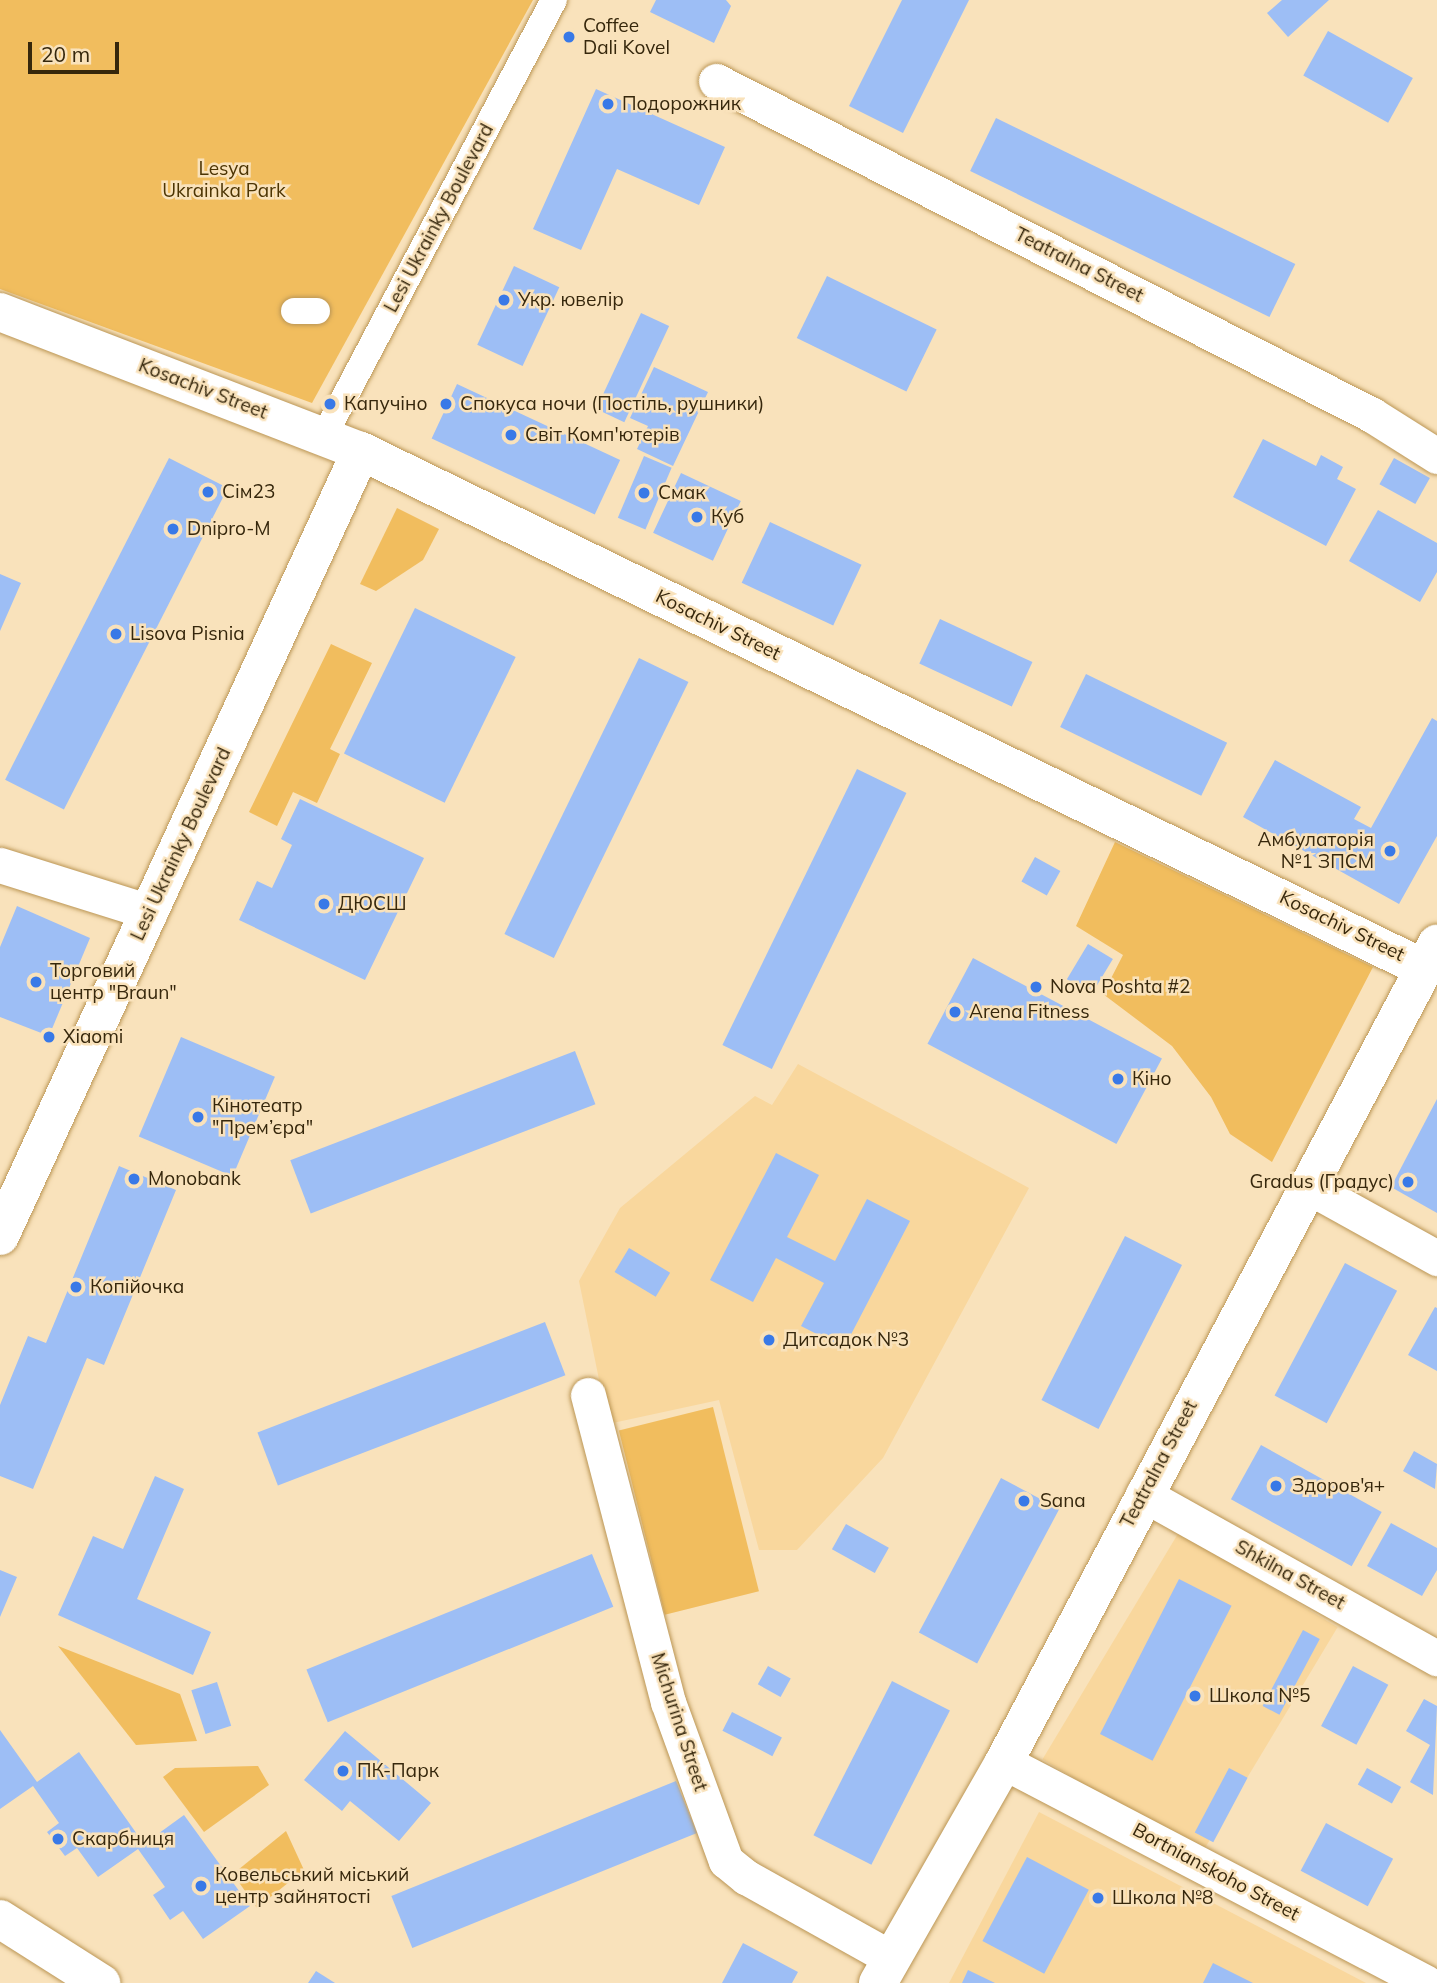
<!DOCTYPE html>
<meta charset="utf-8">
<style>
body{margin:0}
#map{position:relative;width:1437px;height:1983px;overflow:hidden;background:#f9e2bb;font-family:Mulish,sans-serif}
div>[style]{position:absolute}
.built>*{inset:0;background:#f9d79d;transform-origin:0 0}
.green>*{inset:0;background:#f1bd5e;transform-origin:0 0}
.building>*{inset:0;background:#9dbef5;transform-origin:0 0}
.roads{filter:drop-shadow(0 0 2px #bb9655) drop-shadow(0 0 2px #bb9655)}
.pedestrian>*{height:26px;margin:-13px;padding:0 13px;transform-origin:13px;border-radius:13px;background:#fff}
.minor>*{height:35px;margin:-17.5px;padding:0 17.5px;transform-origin:17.5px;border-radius:17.5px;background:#fff}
.tertiary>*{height:38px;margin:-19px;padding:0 19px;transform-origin:19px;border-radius:19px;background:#fff}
.secondary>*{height:38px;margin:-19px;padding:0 19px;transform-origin:19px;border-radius:19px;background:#fff}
.dots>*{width:19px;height:19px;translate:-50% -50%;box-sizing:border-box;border:4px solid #f9e2bb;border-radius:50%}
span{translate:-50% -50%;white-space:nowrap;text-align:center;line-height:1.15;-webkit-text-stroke:5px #f9e2bb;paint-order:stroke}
.poi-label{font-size:19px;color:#36270c}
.left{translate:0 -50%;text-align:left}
.right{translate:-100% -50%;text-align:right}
.park-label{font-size:19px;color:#4c3403}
.street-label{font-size:19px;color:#36270c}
.scale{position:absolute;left:28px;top:42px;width:91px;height:32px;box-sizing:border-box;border:4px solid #36270c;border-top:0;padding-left:9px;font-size:21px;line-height:24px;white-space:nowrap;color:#36270c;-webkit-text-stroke:5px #f9e2bb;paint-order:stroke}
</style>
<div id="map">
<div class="built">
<div style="clip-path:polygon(798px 1064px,1029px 1188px,883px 1458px,797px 1550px,759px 1550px,719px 1400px,608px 1424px,579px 1281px,620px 1208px,755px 1096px,772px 1105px)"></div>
<div style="left:1179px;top:1532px;width:185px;height:265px;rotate:31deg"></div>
<div style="clip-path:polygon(1039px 1812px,1366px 1983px,949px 1983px)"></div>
</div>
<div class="green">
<div style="clip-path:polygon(0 0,533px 0,312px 403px,0 289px)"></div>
<div style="clip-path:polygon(397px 508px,439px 529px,423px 560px,376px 591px,360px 584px)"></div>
<div style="clip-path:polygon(331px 644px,372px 663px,330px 749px,340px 754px,317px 803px,293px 792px,277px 826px,249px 812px)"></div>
<div style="clip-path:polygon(1115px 842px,1373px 967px,1272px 1162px,1230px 1134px,1211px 1097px,1172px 1046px,1103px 994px,1123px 955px,1076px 926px)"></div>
<div style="left:713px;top:1407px;width:190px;height:97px;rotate:76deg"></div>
<div style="clip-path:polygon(58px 1646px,180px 1694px,197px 1741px,136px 1745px)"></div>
<div style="clip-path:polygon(258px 1766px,269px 1785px,204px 1832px,163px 1777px,175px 1768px)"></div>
<div style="clip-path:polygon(286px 1831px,304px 1870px,257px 1908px,233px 1874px)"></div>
</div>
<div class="building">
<div style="clip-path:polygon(656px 0,726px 0,731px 6px,714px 43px,650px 12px)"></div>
<div style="clip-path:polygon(902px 0,969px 0,903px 133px,849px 106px)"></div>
<div style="clip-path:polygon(1282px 0,1329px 0,1288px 37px,1267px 13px)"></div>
<div style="left:1328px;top:31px;width:97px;height:51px;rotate:29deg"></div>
<div style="clip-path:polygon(596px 89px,725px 147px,699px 205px,617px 169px,581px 250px,533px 229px)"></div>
<div style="left:996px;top:118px;width:333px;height:59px;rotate:26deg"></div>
<div style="left:514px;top:266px;width:50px;height:87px;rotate:25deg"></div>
<div style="left:827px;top:276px;width:122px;height:69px;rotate:26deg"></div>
<div style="left:641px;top:313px;width:31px;height:106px;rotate:25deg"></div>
<div style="clip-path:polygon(654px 367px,708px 392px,673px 466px,637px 449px,648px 426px,630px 418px)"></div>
<div style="left:457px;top:384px;width:180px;height:60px;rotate:25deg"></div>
<div style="clip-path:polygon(1263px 439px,1316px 466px,1321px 455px,1343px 467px,1337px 479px,1356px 489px,1326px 546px,1233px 497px)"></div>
<div style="left:644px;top:456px;width:30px;height:67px;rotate:23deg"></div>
<div style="left:169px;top:458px;width:66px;height:361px;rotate:27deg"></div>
<div style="left:1394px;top:458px;width:41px;height:30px;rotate:29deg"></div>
<div style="left:681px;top:473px;width:66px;height:66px;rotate:25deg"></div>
<div style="clip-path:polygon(1378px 510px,1437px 543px,1437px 572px,1420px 602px,1349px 561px)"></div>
<div style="left:770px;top:522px;width:101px;height:67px;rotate:25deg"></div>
<div style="clip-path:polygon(0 574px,21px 583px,0 631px)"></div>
<div style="left:415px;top:608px;width:112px;height:162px;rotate:26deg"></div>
<div style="left:940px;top:619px;width:102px;height:49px;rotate:25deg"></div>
<div style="left:639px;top:658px;width:55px;height:307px;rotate:26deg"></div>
<div style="left:1086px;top:674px;width:157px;height:59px;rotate:26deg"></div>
<div style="clip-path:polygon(1432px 718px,1437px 721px,1437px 836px,1399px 904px,1243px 817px,1275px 760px,1361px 807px,1354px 819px,1371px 828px)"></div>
<div style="left:857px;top:769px;width:55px;height:307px;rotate:26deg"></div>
<div style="clip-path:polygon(300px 799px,424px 858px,365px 980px,239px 920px,257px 881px,272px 888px,292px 845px,281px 839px)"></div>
<div style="left:1035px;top:857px;width:29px;height:28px;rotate:29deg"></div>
<div style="clip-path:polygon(17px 906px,90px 938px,49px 1036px,0 1017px,0 947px)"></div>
<div style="left:1088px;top:944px;width:29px;height:41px;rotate:31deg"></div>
<div style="left:973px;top:958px;width:214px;height:97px;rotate:28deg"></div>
<div style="left:181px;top:1037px;width:102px;height:108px;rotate:23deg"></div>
<div style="left:575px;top:1051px;width:57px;height:305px;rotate:69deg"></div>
<div style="clip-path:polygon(1437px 1099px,1437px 1213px,1391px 1187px)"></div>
<div style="clip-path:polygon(776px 1153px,819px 1175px,787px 1237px,835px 1261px,867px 1199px,910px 1221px,844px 1348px,801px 1326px,824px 1283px,776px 1258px,753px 1302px,710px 1280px)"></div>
<div style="clip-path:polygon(119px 1166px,176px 1190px,104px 1365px,87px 1358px,33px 1489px,0 1476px,0 1405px,28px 1336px,46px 1343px)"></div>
<div style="left:1125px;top:1236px;width:64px;height:184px;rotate:27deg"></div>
<div style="left:629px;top:1248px;width:48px;height:28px;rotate:31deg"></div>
<div style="left:1345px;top:1263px;width:59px;height:150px;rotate:28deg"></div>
<div style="clip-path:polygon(1435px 1307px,1437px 1308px,1437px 1371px,1408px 1355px)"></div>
<div style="left:545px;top:1322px;width:57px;height:308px;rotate:69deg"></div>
<div style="left:1261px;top:1445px;width:138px;height:62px;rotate:29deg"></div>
<div style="clip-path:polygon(1414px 1451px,1437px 1464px,1435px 1489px,1403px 1471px)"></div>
<div style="clip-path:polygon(155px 1476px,184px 1489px,137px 1599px,211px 1632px,193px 1675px,58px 1615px,93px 1536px,123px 1549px)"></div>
<div style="left:1001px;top:1478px;width:66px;height:175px;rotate:28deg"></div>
<div style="clip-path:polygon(1391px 1523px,1437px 1548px,1437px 1570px,1422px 1596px,1367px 1566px)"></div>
<div style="left:846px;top:1524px;width:49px;height:29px;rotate:29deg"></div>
<div style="left:592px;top:1554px;width:57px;height:308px;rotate:68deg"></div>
<div style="clip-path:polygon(0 1570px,17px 1577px,0 1617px)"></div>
<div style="left:1179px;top:1579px;width:59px;height:174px;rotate:27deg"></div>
<div style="left:1303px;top:1630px;width:19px;height:86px;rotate:28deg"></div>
<div style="left:768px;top:1666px;width:26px;height:21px;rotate:29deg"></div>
<div style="left:1353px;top:1666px;width:40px;height:68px;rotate:28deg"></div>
<div style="left:892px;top:1681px;width:65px;height:173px;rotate:27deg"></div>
<div style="left:217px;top:1682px;width:46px;height:27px;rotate:72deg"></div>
<div style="clip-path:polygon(1424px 1699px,1437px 1706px,1433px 1795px,1410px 1782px,1430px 1745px,1406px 1731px)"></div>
<div style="left:732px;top:1712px;width:56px;height:21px;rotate:27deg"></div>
<div style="clip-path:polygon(0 1730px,37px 1782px,79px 1752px,144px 1844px,184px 1815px,250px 1906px,203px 1939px,183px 1911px,170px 1920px,153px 1895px,165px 1887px,138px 1849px,98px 1877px,77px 1848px,65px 1856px,47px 1832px,59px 1823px,33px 1786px,0 1809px)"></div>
<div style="clip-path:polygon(345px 1731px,431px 1803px,399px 1841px,350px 1801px,342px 1811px,304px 1780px)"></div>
<div style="left:1229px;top:1768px;width:21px;height:73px;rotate:28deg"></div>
<div style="left:1367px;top:1768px;width:39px;height:19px;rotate:29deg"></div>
<div style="left:676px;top:1781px;width:56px;height:307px;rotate:68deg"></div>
<div style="left:1326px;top:1823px;width:76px;height:54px;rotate:28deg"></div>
<div style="left:1027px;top:1857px;width:70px;height:95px;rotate:28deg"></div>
<div style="clip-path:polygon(743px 1943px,798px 1972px,792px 1983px,722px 1983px)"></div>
<div style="clip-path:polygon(1213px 1963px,1253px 1983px,1203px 1983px)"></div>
<div style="clip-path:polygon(968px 1970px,995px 1983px,962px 1983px)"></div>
<div style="clip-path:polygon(316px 1971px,335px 1983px,308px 1983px)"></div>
</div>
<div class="roads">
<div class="pedestrian">
<div style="left:294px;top:311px;width:23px"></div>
<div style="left:324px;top:436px;width:493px;rotate:-62.2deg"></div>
</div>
<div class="minor">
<div style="left:716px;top:81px;width:736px;rotate:26.98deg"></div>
<div style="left:1372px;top:415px;width:77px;rotate:32.2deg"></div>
<div style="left:0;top:865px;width:157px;rotate:17.4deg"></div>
<div style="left:1307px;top:1186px;width:149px;rotate:29deg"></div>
<div style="left:588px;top:1395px;width:317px;rotate:75.4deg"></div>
<div style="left:668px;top:1702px;width:169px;rotate:70deg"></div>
<div style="left:726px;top:1861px;width:26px;rotate:39deg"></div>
<div style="left:746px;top:1877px;width:166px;rotate:29.2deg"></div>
<div style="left:1143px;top:1494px;width:337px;rotate:29.2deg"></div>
<div style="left:1004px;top:1762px;width:476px;rotate:27.6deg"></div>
</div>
<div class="tertiary">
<div style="left:0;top:312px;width:387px;rotate:21.1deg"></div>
<div style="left:361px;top:451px;width:1181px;rotate:25.96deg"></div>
<div style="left:0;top:1236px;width:864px;rotate:-65.3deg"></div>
<div style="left:878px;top:1983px;width:254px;rotate:-60.3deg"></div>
<div style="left:1004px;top:1762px;width:926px;rotate:-62.11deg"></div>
</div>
<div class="secondary">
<div style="left:0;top:1919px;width:120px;rotate:32.4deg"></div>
</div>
</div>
<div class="dots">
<div style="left:569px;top:37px;background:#3979e7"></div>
<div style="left:608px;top:104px;background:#3979e7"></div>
<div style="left:504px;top:300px;background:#3979e7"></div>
<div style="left:330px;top:404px;background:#3979e7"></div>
<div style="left:446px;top:404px;background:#3979e7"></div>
<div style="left:511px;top:435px;background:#3979e7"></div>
<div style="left:208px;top:492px;background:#3979e7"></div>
<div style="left:644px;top:493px;background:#3979e7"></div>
<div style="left:697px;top:517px;background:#3979e7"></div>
<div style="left:173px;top:529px;background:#3979e7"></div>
<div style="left:116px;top:634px;background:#3979e7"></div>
<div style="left:1390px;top:851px;background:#3979e7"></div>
<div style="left:324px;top:904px;background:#3979e7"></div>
<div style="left:36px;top:982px;background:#3979e7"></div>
<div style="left:1036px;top:987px;background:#3979e7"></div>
<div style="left:955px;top:1012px;background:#3979e7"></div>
<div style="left:49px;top:1037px;background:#3979e7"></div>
<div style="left:1118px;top:1079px;background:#3979e7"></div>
<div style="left:198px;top:1117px;background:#3979e7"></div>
<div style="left:134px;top:1179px;background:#3979e7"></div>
<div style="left:1408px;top:1182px;background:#3979e7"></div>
<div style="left:76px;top:1287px;background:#3979e7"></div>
<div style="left:769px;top:1340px;background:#3979e7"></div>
<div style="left:1276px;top:1486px;background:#3979e7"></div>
<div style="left:1024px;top:1501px;background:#3979e7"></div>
<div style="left:1195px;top:1696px;background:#3979e7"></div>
<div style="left:343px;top:1771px;background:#3979e7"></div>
<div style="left:58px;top:1839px;background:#3979e7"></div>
<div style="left:201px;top:1886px;background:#3979e7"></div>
<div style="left:1098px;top:1898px;background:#3979e7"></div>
</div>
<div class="poi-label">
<span class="left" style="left:583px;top:37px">Coffee<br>Dali Kovel</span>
<span class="left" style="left:622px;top:104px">Подорожник</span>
<span class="left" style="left:518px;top:300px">Укр. ювелір</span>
<span class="left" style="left:344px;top:404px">Капучіно</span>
<span class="left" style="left:460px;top:404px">Спокуса ночи (Постіль, рушники)</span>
<span class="left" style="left:525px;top:435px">Світ Комп'ютерів</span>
<span class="left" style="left:222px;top:492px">Сім23</span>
<span class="left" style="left:658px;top:493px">Смак</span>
<span class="left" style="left:711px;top:517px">Куб</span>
<span class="left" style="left:187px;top:529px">Dnipro-M</span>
<span class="left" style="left:130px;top:634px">Lisova Pisnia</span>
<span class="right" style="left:1374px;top:851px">Амбулаторія<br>№1 ЗПСМ</span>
<span class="left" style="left:338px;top:904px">ДЮСШ</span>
<span class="left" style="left:50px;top:982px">Торговий<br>центр "Braun"</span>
<span class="left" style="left:1050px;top:987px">Nova Poshta #2</span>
<span class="left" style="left:969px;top:1012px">Arena Fitness</span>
<span class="left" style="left:63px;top:1037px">Xiaomi</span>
<span class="left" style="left:1132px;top:1079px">Кіно</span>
<span class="left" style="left:212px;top:1117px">Кінотеатр<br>"Прем’єра"</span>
<span class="left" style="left:148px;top:1179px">Monobank</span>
<span class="right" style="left:1394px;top:1182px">Gradus (Градус)</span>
<span class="left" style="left:90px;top:1287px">Копійочка</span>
<span class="left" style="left:783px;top:1340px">Дитсадок №3</span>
<span class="left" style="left:1292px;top:1486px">Здоров'я+</span>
<span class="left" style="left:1040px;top:1501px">Sana</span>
<span class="left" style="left:1209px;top:1696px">Школа №5</span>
<span class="left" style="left:357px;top:1771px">ПК-Парк</span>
<span class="left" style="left:72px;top:1839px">Скарбниця</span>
<span class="left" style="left:215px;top:1886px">Ковельський міський<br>центр зайнятості</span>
<span class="left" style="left:1112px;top:1898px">Школа №8</span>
</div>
<div class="park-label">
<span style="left:224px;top:180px">Lesya<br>Ukrainka Park</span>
</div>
<div class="street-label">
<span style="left:439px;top:218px;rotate:-62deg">Lesi Ukrainky Boulevard</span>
<span style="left:1079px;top:265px;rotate:27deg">Teatralna Street</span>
<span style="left:203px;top:389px;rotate:21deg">Kosachiv Street</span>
<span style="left:718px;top:625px;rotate:26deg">Kosachiv Street</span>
<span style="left:181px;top:844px;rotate:-65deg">Lesi Ukrainky Boulevard</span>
<span style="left:1342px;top:926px;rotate:26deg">Kosachiv Street</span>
<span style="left:1159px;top:1464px;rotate:-62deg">Teatralna Street</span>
<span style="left:1290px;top:1575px;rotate:29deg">Shkilna Street</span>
<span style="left:679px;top:1722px;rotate:72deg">Michurina Street</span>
<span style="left:1216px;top:1872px;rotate:28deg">Bortnianskoho Street</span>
</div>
<div class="scale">20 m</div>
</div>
